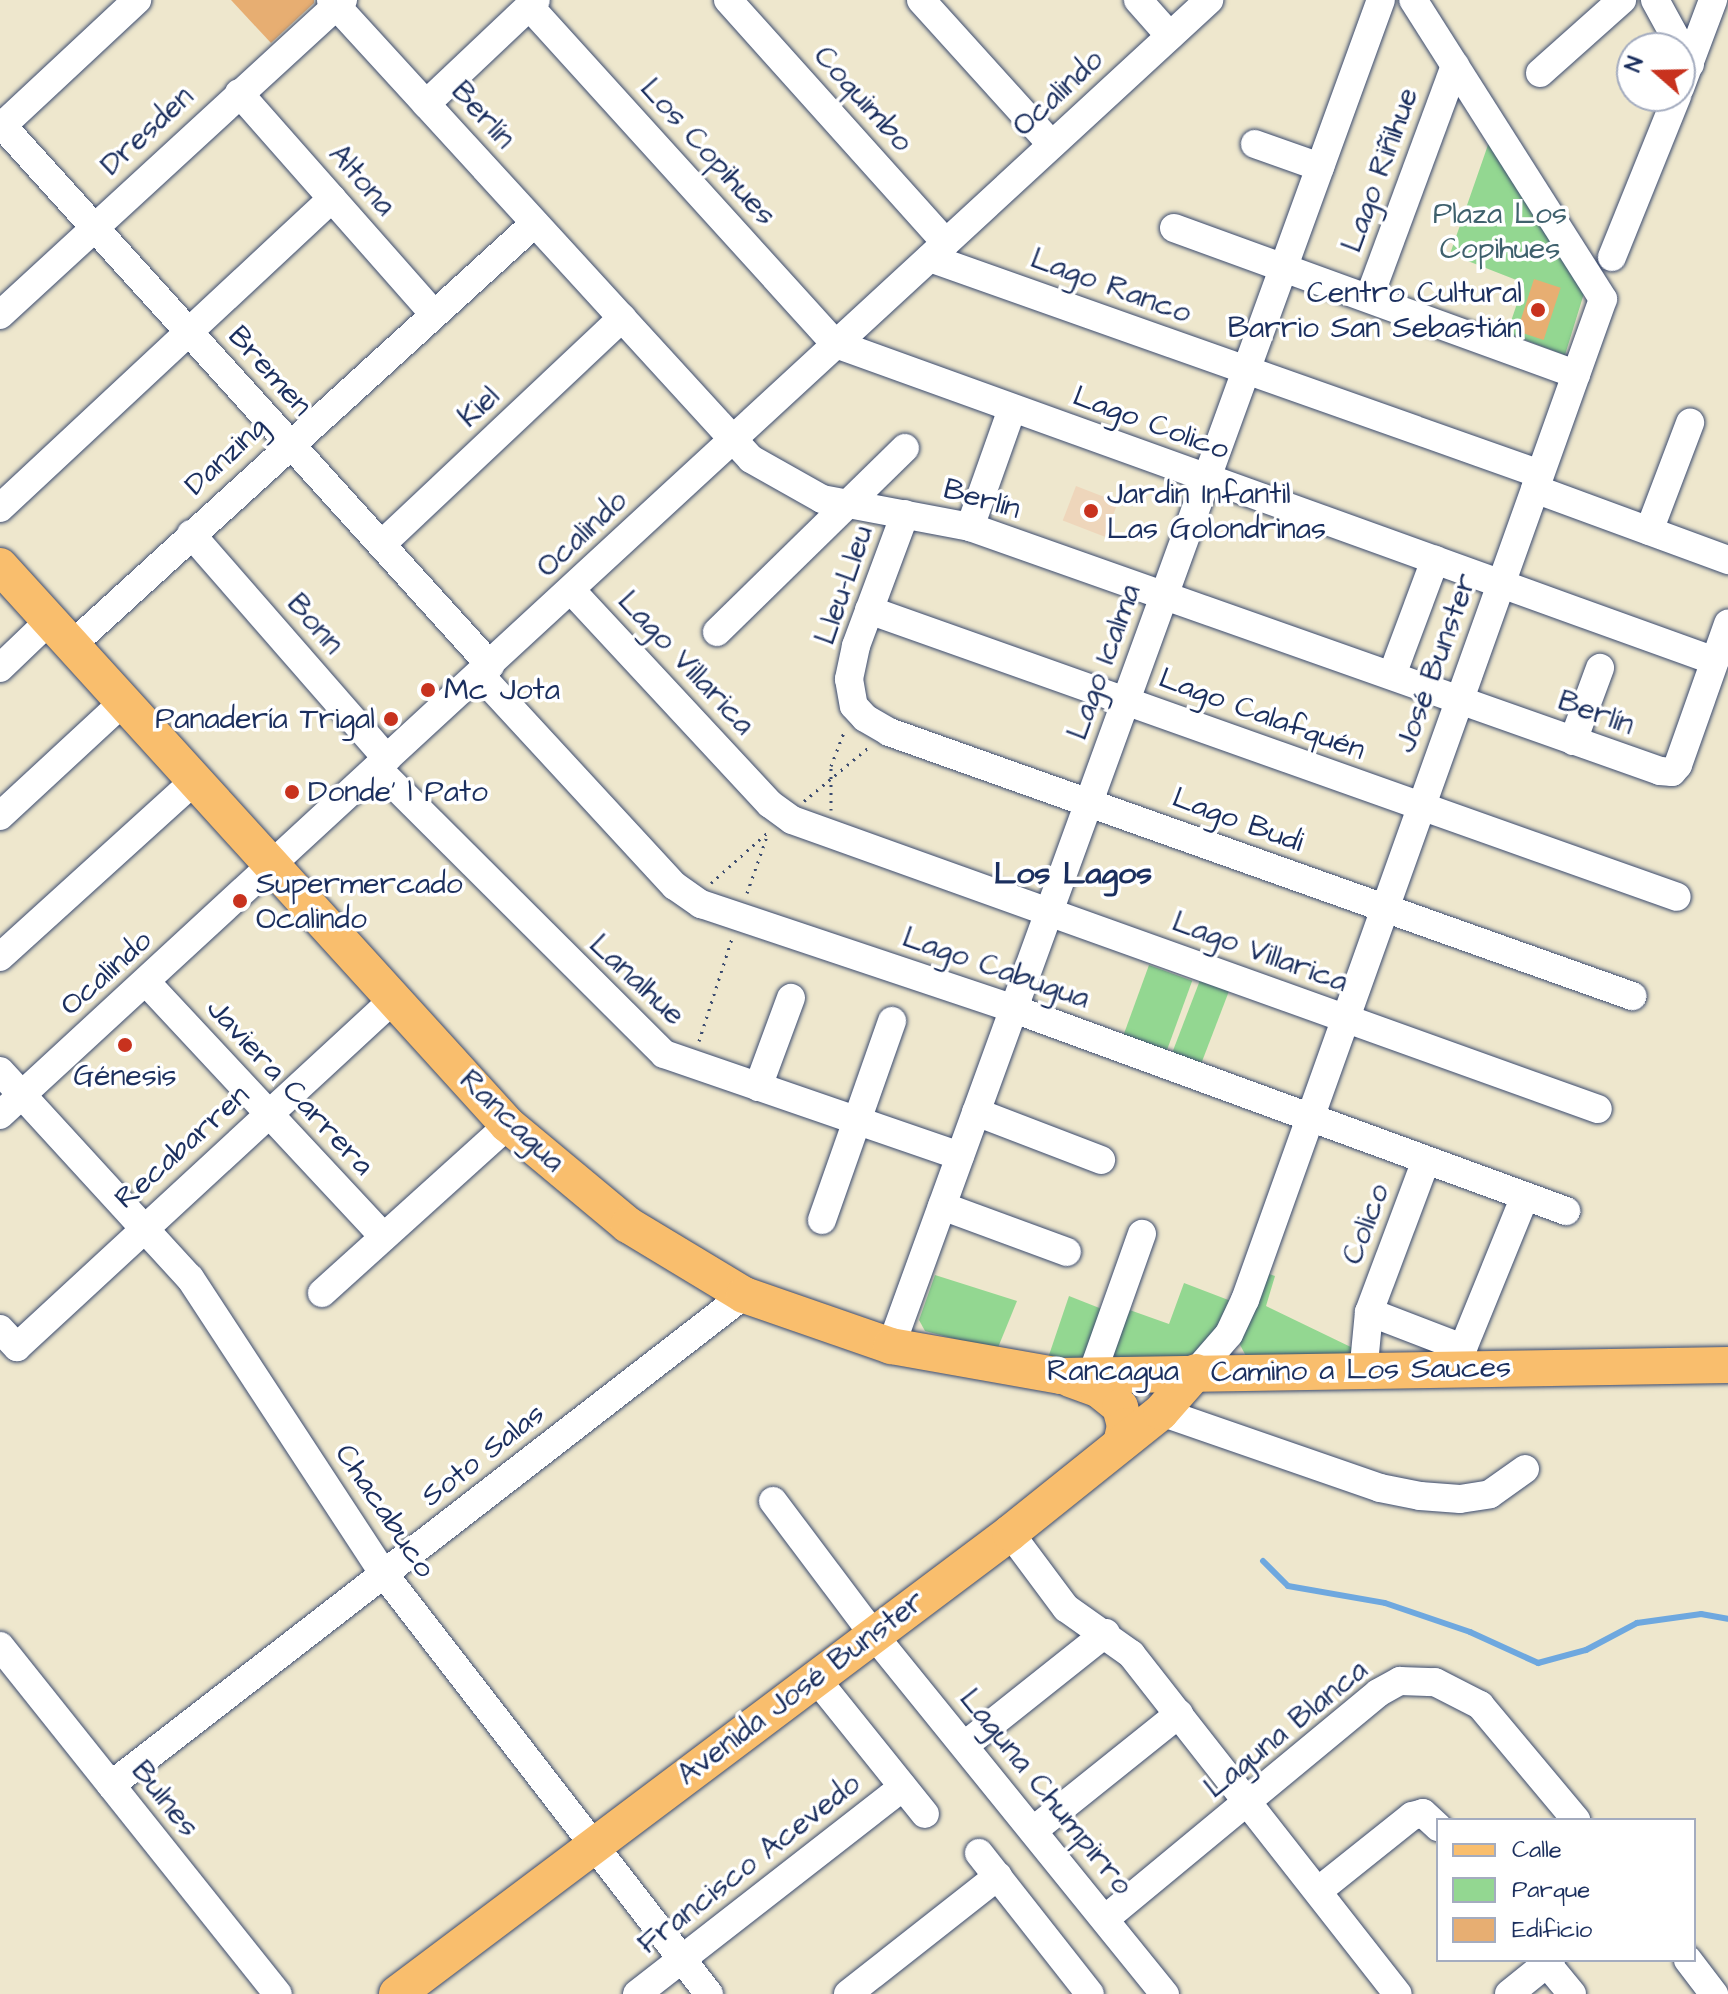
<!DOCTYPE html>
<meta charset="utf-8">
<style>
body{margin:0}
#map{position:relative;width:1728px;height:1994px;overflow:hidden;background:#eee7cd;font-family:"Architects Daughter",sans-serif}
div>[style]{position:absolute}
.built>*{inset:0;background:#eed6bb;transform-origin:0 0}
.green>*{inset:0;background:#93d791;transform-origin:0 0}
.stream>*{height:6px;margin:-3px;padding:0 3px;transform-origin:3px;border-radius:3px;background:#6ea8df}
.building>*{inset:0;background:#e7ae72;transform-origin:0 0}
.path>*{height:3px;margin-top:-1.5px;transform-origin:0;background:repeating-linear-gradient(90deg,#3b4b6f 0 2px,transparent 0 8px)}
.roads{filter:drop-shadow(0 0 2px #3b4b6f) drop-shadow(0 0 2px #3b4b6f)}
.minor>*{height:28px;margin:-14px;padding:0 14px;transform-origin:14px;border-radius:14px;background:#fff}
.major>*{height:36px;margin:-18px;padding:0 18px;transform-origin:18px;border-radius:18px;background:#f9be6d}
.dots>*{width:22px;height:22px;translate:-50% -50%;box-sizing:border-box;border:4px solid #fff;border-radius:50%}
span{translate:-50% -50%;white-space:nowrap;text-align:center;line-height:1.15;-webkit-text-stroke:7px #fff;paint-order:stroke}
.street-label{font-size:30px;color:#1b2f5e}
.park-label{font-size:30px;color:#3f616d}
.poi-label{font-size:30px;color:#1b2f5e}
.right{translate:-100% -50%;text-align:right}
.left{translate:0 -50%;text-align:left}
.neighbourhood-label{font-size:32px;color:#1b2f5e;font-weight:700}
.legend{position:absolute;left:1436px;top:1818px;width:260px;height:144px;box-sizing:border-box;background:#fff;border:2px solid #a4acbf;margin:0;padding:10px 14px;list-style:none;font-size:24px;color:#1b2f5e}
.legend li{display:flex;align-items:center;gap:16px;height:40px}
.legend b{width:40px;border:2px solid #a4acbf}
.north{position:absolute;left:1616px;top:32px;width:80px;height:80px;box-sizing:border-box;background:#fff;border:2px solid #a4acbf;border-radius:50%;rotate:290deg;font-size:22px;font-weight:700;line-height:32px;text-align:center;color:#1b2f5e}
.north::after{content:'';display:block;margin:auto;width:28px;height:36px;background:#c8321e;clip-path:polygon(50% 0,100% 100%,50% 72%,0 100%)}
</style>
<div id="map">
<div class="built">
<div style="left:1076px;top:486px;width:45px;height:37px;rotate:21deg"></div>
</div>
<div class="green">
<div style="clip-path:polygon(1489px 142px,1585px 290px,1565px 355px,1507px 333px,1524px 283px,1450px 254px)"></div>
<div style="left:1149px;top:965px;width:46px;height:82px;rotate:20deg"></div>
<div style="left:1202px;top:975px;width:31px;height:88px;rotate:21deg"></div>
<div style="clip-path:polygon(1269px 1274px,1275px 1276px,1266px 1306px,1357px 1350px,1342px 1365px,1246px 1356px,1239px 1343px)"></div>
<div style="clip-path:polygon(935px 1275px,1017px 1301px,997px 1350px,925px 1331px,919px 1320px)"></div>
<div style="clip-path:polygon(1184px 1283px,1231px 1301px,1206px 1347px,1181px 1366px,1101px 1369px,1124px 1308px,1169px 1324px)"></div>
<div style="clip-path:polygon(1069px 1296px,1107px 1311px,1088px 1364px,1047px 1361px)"></div>
</div>
<div class="stream">
<div style="left:1263px;top:1561px;width:35px;rotate:45deg"></div>
<div style="left:1288px;top:1586px;width:98px;rotate:9.9deg"></div>
<div style="left:1385px;top:1603px;width:90px;rotate:18.8deg"></div>
<div style="left:1470px;top:1632px;width:75px;rotate:24.5deg"></div>
<div style="left:1538px;top:1663px;width:50px;rotate:-15.2deg"></div>
<div style="left:1586px;top:1650px;width:58px;rotate:-27.9deg"></div>
<div style="left:1637px;top:1623px;width:65px;rotate:-8deg"></div>
<div style="left:1701px;top:1614px;width:27px;rotate:10deg"></div>
</div>
<div class="building">
<div style="clip-path:polygon(231px 0,314px 0,314px 3px,271px 43px)"></div>
<div style="left:1534px;top:279px;width:28px;height:55px;rotate:18deg"></div>
</div>
<div class="path">
<div style="left:804px;top:801px;width:85px;rotate:-39.7deg"></div>
<div style="left:831px;top:810px;width:44px;rotate:-90deg"></div>
<div style="left:831px;top:766px;width:36px;rotate:-69deg"></div>
<div style="left:711px;top:883px;width:76px;rotate:-41.8deg"></div>
<div style="left:747px;top:893px;width:60px;rotate:-70.7deg"></div>
<div style="left:699px;top:1041px;width:108px;rotate:-72.2deg"></div>
</div>
<div class="roads">
<div class="minor">
<div style="left:331px;top:0;width:622px;rotate:47.54deg"></div>
<div style="left:751px;top:459px;width:81px;rotate:29.4deg"></div>
<div style="left:822px;top:499px;width:151px;rotate:10.7deg"></div>
<div style="left:970px;top:527px;width:732px;rotate:19.47deg"></div>
<div style="left:1660px;top:771px;width:12px;rotate:5deg"></div>
<div style="left:1672px;top:772px;width:9px;rotate:-49deg"></div>
<div style="left:1678px;top:765px;width:150px;rotate:-70.5deg"></div>
<div style="left:728px;top:0;width:326px;rotate:48.1deg"></div>
<div style="left:921px;top:0;width:195px;rotate:47.9deg"></div>
<div style="left:1138px;top:0;width:48px;rotate:48.4deg"></div>
<div style="left:1655px;top:0;width:73px;rotate:61.3deg"></div>
<div style="left:529px;top:6px;width:457px;rotate:47.8deg"></div>
<div style="left:836px;top:344px;width:934px;rotate:19.83deg"></div>
<div style="left:1540px;top:73px;width:110px;rotate:-41.7deg"></div>
<div style="left:1680px;top:88px;width:94px;rotate:-69.4deg"></div>
<div style="left:239px;top:93px;width:293px;rotate:48.6deg"></div>
<div style="left:426px;top:104px;width:151px;rotate:-43.4deg"></div>
<div style="left:0;top:123px;width:731px;rotate:47.88deg"></div>
<div style="left:2px;top:126px;width:185px;rotate:-43deg"></div>
<div style="left:1255px;top:144px;width:69px;rotate:19.5deg"></div>
<div style="left:1174px;top:228px;width:428px;rotate:20deg"></div>
<div style="left:1612px;top:257px;width:174px;rotate:-68deg"></div>
<div style="left:930px;top:258px;width:647px;rotate:19.5deg"></div>
<div style="left:1369px;top:298px;width:248px;rotate:-69.7deg"></div>
<div style="left:0;top:315px;width:466px;rotate:-42.6deg"></div>
<div style="left:1535px;top:489px;width:206px;rotate:20.2deg"></div>
<div style="left:0;top:508px;width:454px;rotate:-43deg"></div>
<div style="left:905px;top:514px;width:141px;rotate:110.4deg"></div>
<div style="left:856px;top:646px;width:34px;rotate:102deg"></div>
<div style="left:849px;top:679px;width:27px;rotate:80deg"></div>
<div style="left:854px;top:706px;width:16px;rotate:47deg"></div>
<div style="left:865px;top:718px;width:28px;rotate:30deg"></div>
<div style="left:889px;top:732px;width:789px;rotate:19.56deg"></div>
<div style="left:970px;top:527px;width:125px;rotate:-70.4deg"></div>
<div style="left:1649px;top:531px;width:116px;rotate:-69.2deg"></div>
<div style="left:191px;top:534px;width:298px;rotate:48.9deg"></div>
<div style="left:382px;top:544px;width:330px;rotate:-43.3deg"></div>
<div style="left:571px;top:590px;width:292px;rotate:47.1deg"></div>
<div style="left:770px;top:804px;width:27px;rotate:36deg"></div>
<div style="left:792px;top:820px;width:856px;rotate:19.73deg"></div>
<div style="left:869px;top:610px;width:857px;rotate:19.55deg"></div>
<div style="left:717px;top:632px;width:263px;rotate:-44.4deg"></div>
<div style="left:72px;top:645px;width:626px;rotate:-42.35deg"></div>
<div style="left:0;top:668px;width:69px;rotate:-43.8deg"></div>
<div style="left:480px;top:675px;width:287px;rotate:47.3deg"></div>
<div style="left:675px;top:886px;width:32px;rotate:35deg"></div>
<div style="left:701px;top:904px;width:330px;rotate:18.5deg"></div>
<div style="left:1014px;top:1009px;width:588px;rotate:20.1deg"></div>
<div style="left:1392px;top:675px;width:123px;rotate:-69.5deg"></div>
<div style="left:1573px;top:741px;width:78px;rotate:-69.7deg"></div>
<div style="left:377px;top:768px;width:405px;rotate:44.9deg"></div>
<div style="left:664px;top:1054px;width:313px;rotate:19deg"></div>
<div style="left:0;top:816px;width:169px;rotate:-42.8deg"></div>
<div style="left:0;top:957px;width:263px;rotate:-42.2deg"></div>
<div style="left:147px;top:983px;width:347px;rotate:47deg"></div>
<div style="left:0;top:1071px;width:281px;rotate:47.5deg"></div>
<div style="left:190px;top:1278px;width:354px;rotate:56.8deg"></div>
<div style="left:384px;top:1574px;width:531px;rotate:52.27deg"></div>
<div style="left:758px;top:1087px;width:95px;rotate:-69.7deg"></div>
<div style="left:976px;top:1112px;width:134px;rotate:21deg"></div>
<div style="left:0;top:1115px;width:1645px;rotate:-42.68deg"></div>
<div style="left:942px;top:1206px;width:133px;rotate:20.2deg"></div>
<div style="left:822px;top:1220px;width:211px;rotate:-70.6deg"></div>
<div style="left:322px;top:1293px;width:251px;rotate:-42.1deg"></div>
<div style="left:1369px;top:1312px;width:162px;rotate:-69.4deg"></div>
<div style="left:0;top:1329px;width:25px;rotate:47deg"></div>
<div style="left:17px;top:1347px;width:514px;rotate:-42.72deg"></div>
<div style="left:891px;top:1346px;width:1432px;rotate:-70deg"></div>
<div style="left:1459px;top:1371px;width:23px;rotate:-80deg"></div>
<div style="left:1463px;top:1348px;width:164px;rotate:-67.8deg"></div>
<div style="left:1196px;top:1372px;width:50px;rotate:-49deg"></div>
<div style="left:1229px;top:1334px;width:38px;rotate:-65deg"></div>
<div style="left:1245px;top:1300px;width:1063px;rotate:-70.32deg"></div>
<div style="left:1603px;top:299px;width:354px;rotate:-122.4deg"></div>
<div style="left:1363px;top:1374px;width:62px;rotate:-84.5deg"></div>
<div style="left:1369px;top:1312px;width:101px;rotate:21deg"></div>
<div style="left:1091px;top:1377px;width:152px;rotate:-70.4deg"></div>
<div style="left:1161px;top:1412px;width:232px;rotate:19.1deg"></div>
<div style="left:1380px;top:1488px;width:41px;rotate:11.3deg"></div>
<div style="left:1420px;top:1496px;width:40px;rotate:4.3deg"></div>
<div style="left:1460px;top:1499px;width:30px;rotate:-9deg"></div>
<div style="left:1490px;top:1494px;width:43px;rotate:-35.5deg"></div>
<div style="left:773px;top:1501px;width:166px;rotate:53.1deg"></div>
<div style="left:873px;top:1634px;width:464px;rotate:51deg"></div>
<div style="left:1010px;top:1533px;width:94px;rotate:53.3deg"></div>
<div style="left:1066px;top:1608px;width:80px;rotate:35.3deg"></div>
<div style="left:1131px;top:1654px;width:432px;rotate:51.9deg"></div>
<div style="left:0;top:1646px;width:445px;rotate:51.4deg"></div>
<div style="left:814px;top:1676px;width:177px;rotate:51.2deg"></div>
<div style="left:965px;top:1745px;width:180px;rotate:-38.5deg"></div>
<div style="left:111px;top:1785px;width:800px;rotate:-37.74deg"></div>
<div style="left:1034px;top:1830px;width:186px;rotate:-38.7deg"></div>
<div style="left:979px;top:1853px;width:179px;rotate:51.8deg"></div>
<div style="left:1318px;top:1891px;width:120px;rotate:-38.6deg"></div>
<div style="left:1412px;top:1816px;width:11px;rotate:-15deg"></div>
<div style="left:1423px;top:1813px;width:21px;rotate:43deg"></div>
<div style="left:1105px;top:1919px;width:354px;rotate:-39.6deg"></div>
<div style="left:1378px;top:1693px;width:25px;rotate:-29deg"></div>
<div style="left:1400px;top:1681px;width:35px;rotate:2deg"></div>
<div style="left:1435px;top:1682px;width:51px;rotate:27.1deg"></div>
<div style="left:1480px;top:1705px;width:150px;rotate:50.1deg"></div>
<div style="left:1544px;top:1960px;width:44px;rotate:50.5deg"></div>
<div style="left:1688px;top:1960px;width:43px;rotate:52.6deg"></div>
<div style="left:637px;top:1994px;width:337px;rotate:-37.9deg"></div>
<div style="left:848px;top:1994px;width:191px;rotate:-38.2deg"></div>
<div style="left:1509px;top:1994px;width:54px;rotate:-39deg"></div>
</div>
<div class="major">
<div style="left:0;top:566px;width:755px;rotate:47.74deg"></div>
<div style="left:508px;top:1125px;width:156px;rotate:39.8deg"></div>
<div style="left:628px;top:1225px;width:135px;rotate:31.1deg"></div>
<div style="left:744px;top:1295px;width:156px;rotate:19.1deg"></div>
<div style="left:891px;top:1346px;width:173px;rotate:10deg"></div>
<div style="left:1061px;top:1376px;width:667px;rotate:-0.94deg"></div>
<div style="left:1070px;top:1379px;width:30px;rotate:20deg"></div>
<div style="left:1098px;top:1389px;width:28px;rotate:39deg"></div>
<div style="left:1120px;top:1407px;width:20px;rotate:75deg"></div>
<div style="left:1125px;top:1426px;width:18px;rotate:103deg"></div>
<div style="left:397px;top:1994px;width:767px;rotate:-36.94deg"></div>
<div style="left:1010px;top:1533px;width:193px;rotate:-38.7deg"></div>
<div style="left:1161px;top:1412px;width:53px;rotate:-48.8deg"></div>
</div>
</div>
<div class="dots">
<div style="left:1538px;top:310px;background:#c8321e"></div>
<div style="left:1091px;top:511px;background:#c8321e"></div>
<div style="left:428px;top:690px;background:#c8321e"></div>
<div style="left:391px;top:719px;background:#c8321e"></div>
<div style="left:292px;top:792px;background:#c8321e"></div>
<div style="left:240px;top:901px;background:#c8321e"></div>
<div style="left:125px;top:1045px;background:#c8321e"></div>
</div>
<div class="street-label">
<span style="left:1058px;top:93px;rotate:-43deg">Ocalindo</span>
<span style="left:863px;top:99px;rotate:48deg">Coquimbo</span>
<span style="left:483px;top:115px;rotate:48deg">Berlín</span>
<span style="left:147px;top:131px;rotate:-43deg">Dresden</span>
<span style="left:708px;top:152px;rotate:48deg">Los Copihues</span>
<span style="left:1380px;top:170px;rotate:-70deg">Lago Riñihue</span>
<span style="left:362px;top:180px;rotate:49deg">Altona</span>
<span style="left:1111px;top:286px;rotate:20deg">Lago Ranco</span>
<span style="left:270px;top:371px;rotate:48deg">Bremen</span>
<span style="left:479px;top:407px;rotate:-43deg">Kiel</span>
<span style="left:1151px;top:423px;rotate:20deg">Lago Colico</span>
<span style="left:226px;top:456px;rotate:-43deg">Danzing</span>
<span style="left:982px;top:499px;rotate:16deg">Berlín</span>
<span style="left:582px;top:534px;rotate:-43deg">Ocalindo</span>
<span style="left:844px;top:585px;rotate:-71deg">Lleu-Lleu</span>
<span style="left:315px;top:624px;rotate:49deg">Bonn</span>
<span style="left:1104px;top:662px;rotate:-70deg">Lago Icalma</span>
<span style="left:686px;top:663px;rotate:47deg">Lago Villarica</span>
<span style="left:1436px;top:663px;rotate:-70deg">José Bunster</span>
<span style="left:1596px;top:713px;rotate:20deg">Berlín</span>
<span style="left:1262px;top:714px;rotate:20deg">Lago Calafquén</span>
<span style="left:1238px;top:820px;rotate:20deg">Lago Budi</span>
<span style="left:1260px;top:952px;rotate:20deg">Lago Villarica</span>
<span style="left:996px;top:968px;rotate:19deg">Lago Cabugua</span>
<span style="left:106px;top:973px;rotate:-42deg">Ocalindo</span>
<span style="left:637px;top:980px;rotate:43deg">Lanalhue</span>
<span style="left:290px;top:1087px;rotate:47deg">Javiera Carrera</span>
<span style="left:512px;top:1121px;rotate:44deg">Rancagua</span>
<span style="left:182px;top:1147px;rotate:-42deg">Recabarren</span>
<span style="left:1366px;top:1224px;rotate:-69deg">Colico</span>
<span style="left:1361px;top:1370px;rotate:-1deg">Camino a Los Sauces</span>
<span style="left:1113px;top:1371px">Rancagua</span>
<span style="left:483px;top:1455px;rotate:-38deg">Soto Salas</span>
<span style="left:385px;top:1511px;rotate:56deg">Chacabuco</span>
<span style="left:801px;top:1688px;rotate:-37deg">Avenida José Bunster</span>
<span style="left:1286px;top:1729px;rotate:-39deg">Laguna Blanca</span>
<span style="left:1046px;top:1792px;rotate:51deg">Laguna Chumpirro</span>
<span style="left:165px;top:1799px;rotate:51deg">Bulnes</span>
<span style="left:749px;top:1864px;rotate:-38deg">Francisco Acevedo</span>
</div>
<div class="park-label">
<span style="left:1500px;top:231px">Plaza Los<br>Copihues</span>
</div>
<div class="poi-label">
<span class="right" style="left:1522px;top:310px">Centro Cultural<br>Barrio San Sebastián</span>
<span class="left" style="left:1107px;top:511px">Jardin Infantil<br>Las Golondrinas</span>
<span class="left" style="left:444px;top:690px">Mc Jota</span>
<span class="right" style="left:375px;top:719px">Panadería Trigal</span>
<span class="left" style="left:308px;top:792px">Donde' l Pato</span>
<span class="left" style="left:256px;top:901px">Supermercado<br>Ocalindo</span>
<span style="left:125px;top:1076px">Génesis</span>
</div>
<div class="neighbourhood-label">
<span style="left:1073px;top:874px">Los Lagos</span>
</div>
<ul class="legend">
<li><b style="height:10px;background:#f9be6d"></b>Calle</li>
<li><b style="height:22px;background:#93d791"></b>Parque</li>
<li><b style="height:22px;background:#e7ae72"></b>Edificio</li>
</ul>
<div class="north">N</div>
</div>
